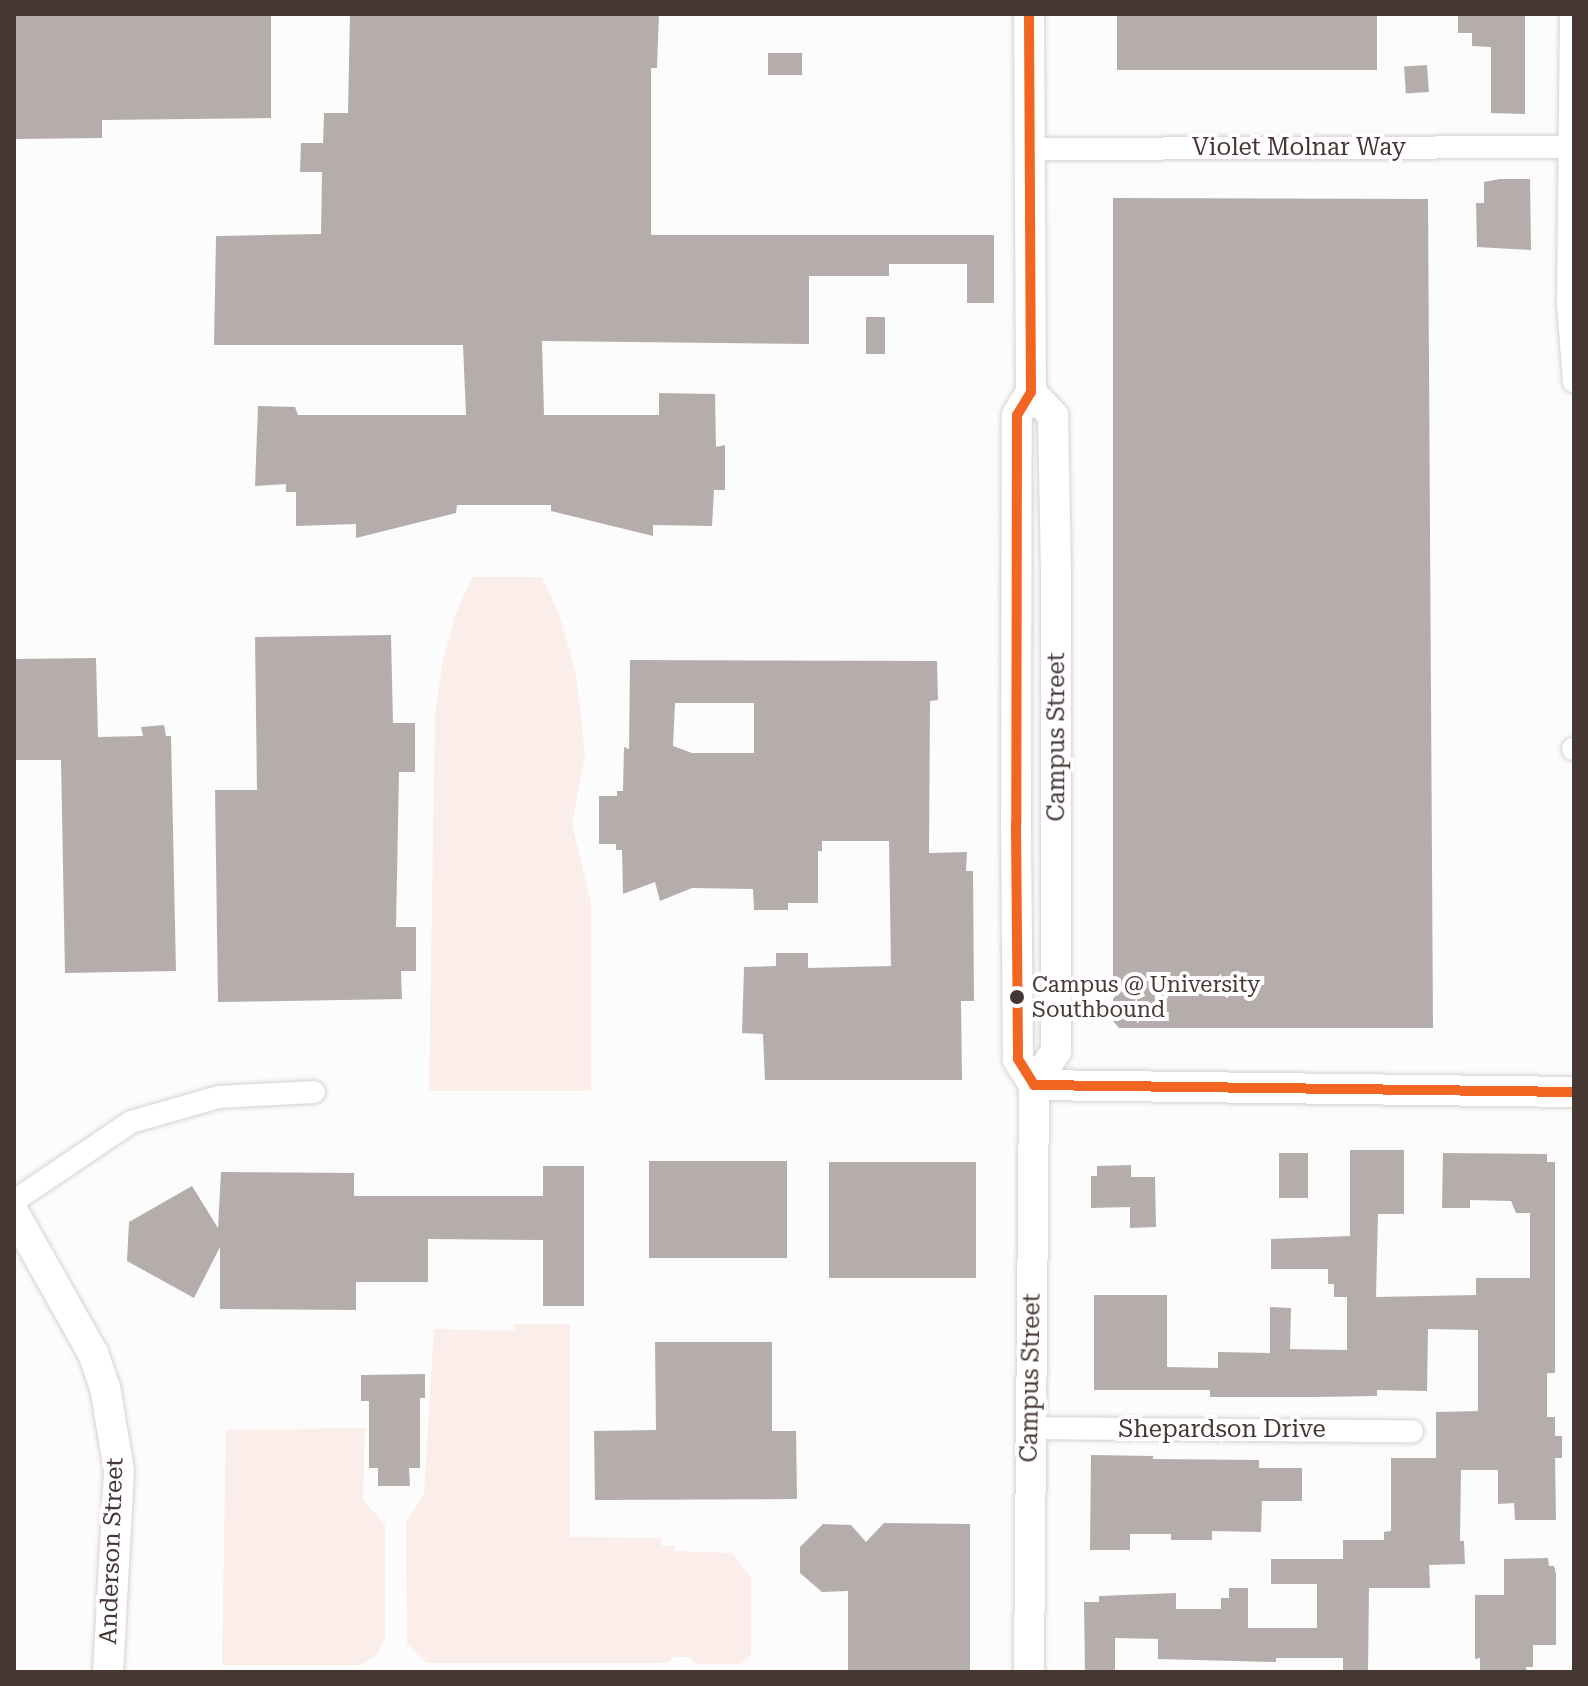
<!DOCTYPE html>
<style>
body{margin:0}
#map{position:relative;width:1588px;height:1686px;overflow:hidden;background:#fcfcfc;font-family:"Roboto Serif",serif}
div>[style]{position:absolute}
.green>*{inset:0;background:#fbede9}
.building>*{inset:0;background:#b5adab;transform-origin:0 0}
.roads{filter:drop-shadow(0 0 2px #d8d1ce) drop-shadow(0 0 2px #d8d1ce)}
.street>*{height:22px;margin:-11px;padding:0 11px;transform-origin:11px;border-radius:11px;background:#fff}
.secondary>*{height:30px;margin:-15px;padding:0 15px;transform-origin:15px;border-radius:15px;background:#fff}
.bus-1>*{height:10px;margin:-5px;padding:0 5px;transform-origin:5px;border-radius:5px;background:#f26522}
.dots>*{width:22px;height:22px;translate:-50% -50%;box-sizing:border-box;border:4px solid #fff;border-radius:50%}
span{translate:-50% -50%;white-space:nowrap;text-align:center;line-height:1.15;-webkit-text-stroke:8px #fff;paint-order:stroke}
.bus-label{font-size:22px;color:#463733}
.left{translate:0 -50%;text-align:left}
.street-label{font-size:24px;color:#463733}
.frame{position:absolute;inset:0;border:16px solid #463733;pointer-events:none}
</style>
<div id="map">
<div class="green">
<div style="clip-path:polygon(472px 577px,542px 577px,559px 614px,576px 673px,585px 754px,572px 824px,591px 903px,591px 1091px,429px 1091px,435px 715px,442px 665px,455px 616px)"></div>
<div style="clip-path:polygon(515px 1324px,570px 1324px,570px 1537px,662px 1538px,662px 1546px,674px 1546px,675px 1551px,732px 1553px,751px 1577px,751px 1654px,741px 1664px,697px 1664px,690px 1657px,674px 1657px,668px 1663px,427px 1663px,407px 1644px,406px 1522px,424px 1494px,434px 1329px,515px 1331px)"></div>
<div style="clip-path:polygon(365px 1428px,363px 1500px,385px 1525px,385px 1638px,376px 1656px,361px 1665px,222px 1665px,226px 1430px)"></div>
</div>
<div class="building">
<div style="clip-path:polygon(14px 14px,271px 14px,271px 118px,102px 120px,102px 138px,14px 139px)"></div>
<div style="clip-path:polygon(350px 14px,659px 14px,657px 68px,651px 68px,651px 235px,994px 235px,994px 303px,967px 303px,967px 264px,889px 264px,889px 276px,809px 276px,809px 344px,542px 341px,544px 415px,659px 415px,659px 393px,715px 394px,716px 447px,725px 445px,725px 490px,714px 490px,712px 526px,653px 525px,653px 536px,551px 511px,551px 505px,457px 505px,456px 513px,356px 538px,356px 524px,296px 526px,296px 492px,286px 492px,286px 484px,255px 486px,258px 406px,295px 407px,298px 415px,466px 415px,463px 345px,214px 345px,216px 236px,321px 234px,322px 172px,300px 172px,301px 143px,323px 143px,324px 113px,348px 113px)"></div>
<div style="left:1117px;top:14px;width:260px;height:56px"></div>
<div style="clip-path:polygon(1458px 14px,1525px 14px,1525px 114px,1491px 113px,1491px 47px,1472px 46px,1472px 33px,1458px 33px)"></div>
<div style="left:768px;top:53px;width:34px;height:22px"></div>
<div style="left:1427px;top:65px;width:27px;height:23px;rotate:86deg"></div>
<div style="clip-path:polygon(1500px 179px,1530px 179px,1531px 250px,1477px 247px,1476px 203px,1484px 203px,1484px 182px)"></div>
<div style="clip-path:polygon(1113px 198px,1428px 199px,1433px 1028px,1119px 1028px,1113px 1021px)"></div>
<div style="left:866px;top:317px;width:19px;height:37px"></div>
<div style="clip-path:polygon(391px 635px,393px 723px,415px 723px,415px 772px,399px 772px,396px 927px,416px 927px,416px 971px,401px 971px,402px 999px,218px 1002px,215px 790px,257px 790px,255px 637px)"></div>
<div style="clip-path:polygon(96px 658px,98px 737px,143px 736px,141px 727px,164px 725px,166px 736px,171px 736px,176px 971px,65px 973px,61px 760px,14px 760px,14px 659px)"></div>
<div style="clip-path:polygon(evenodd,630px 660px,937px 661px,938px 700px,930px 701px,929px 853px,967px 852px,966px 871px,973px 871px,974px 1001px,961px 1001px,962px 1080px,765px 1080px,763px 1034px,742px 1033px,744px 967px,776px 966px,776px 953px,808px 953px,808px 968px,891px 966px,889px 841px,822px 841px,822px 851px,818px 851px,818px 903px,788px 903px,788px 910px,754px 910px,753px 889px,692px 888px,660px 901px,655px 882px,623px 894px,622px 850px,616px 850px,616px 844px,599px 844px,599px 796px,617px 796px,617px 791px,623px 791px,624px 747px,629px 749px,630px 660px,675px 703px,754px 703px,754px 753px,692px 753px,673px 746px,675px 703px)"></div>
<div style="clip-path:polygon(1350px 1150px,1404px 1150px,1404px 1214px,1378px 1214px,1376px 1297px,1476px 1295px,1476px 1278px,1530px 1278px,1530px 1213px,1516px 1213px,1511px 1201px,1470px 1200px,1470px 1208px,1442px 1208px,1443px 1153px,1547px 1154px,1547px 1162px,1555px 1162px,1555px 1373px,1547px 1373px,1547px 1417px,1555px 1417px,1555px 1436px,1562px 1436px,1562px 1458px,1555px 1458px,1556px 1520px,1515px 1520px,1514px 1503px,1498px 1504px,1498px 1470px,1461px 1470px,1460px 1541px,1464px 1541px,1465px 1564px,1429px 1565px,1430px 1588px,1369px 1588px,1368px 1672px,1343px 1672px,1343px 1658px,1276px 1658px,1276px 1662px,1158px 1659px,1158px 1639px,1115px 1638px,1115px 1672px,1085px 1672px,1084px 1602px,1099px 1602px,1099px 1596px,1176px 1593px,1176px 1609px,1221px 1609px,1221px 1598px,1229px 1598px,1229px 1588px,1248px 1588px,1248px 1628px,1317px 1628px,1317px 1584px,1271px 1584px,1271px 1559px,1343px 1559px,1343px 1540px,1384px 1540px,1384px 1532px,1391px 1531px,1391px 1458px,1436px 1458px,1436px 1412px,1478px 1411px,1478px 1330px,1428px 1329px,1427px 1391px,1377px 1390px,1377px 1396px,1316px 1397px,1210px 1397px,1210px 1390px,1094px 1390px,1094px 1295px,1167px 1295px,1167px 1367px,1218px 1368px,1218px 1352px,1270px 1353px,1270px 1307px,1291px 1308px,1290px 1349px,1347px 1350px,1347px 1297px,1334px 1297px,1334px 1284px,1328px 1284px,1328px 1269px,1271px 1269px,1271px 1239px,1350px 1236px)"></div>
<div style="left:1279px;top:1153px;width:29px;height:45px"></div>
<div style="left:649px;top:1161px;width:138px;height:97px"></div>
<div style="left:976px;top:1162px;width:116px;height:147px;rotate:90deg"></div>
<div style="clip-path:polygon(1131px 1165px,1131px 1177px,1155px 1177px,1156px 1227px,1130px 1228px,1130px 1207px,1091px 1208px,1091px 1176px,1097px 1176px,1097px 1166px)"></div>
<div style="clip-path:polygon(543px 1166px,584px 1166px,584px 1306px,543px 1306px,543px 1240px,428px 1239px,428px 1282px,356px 1282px,356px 1310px,220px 1309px,220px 1247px,194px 1298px,127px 1261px,129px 1222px,192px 1186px,218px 1228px,221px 1172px,354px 1173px,354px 1196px,543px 1196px)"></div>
<div style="clip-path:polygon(655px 1342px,772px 1342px,772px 1431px,796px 1431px,797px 1499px,595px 1500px,594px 1431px,656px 1430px)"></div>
<div style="clip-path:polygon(425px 1374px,425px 1398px,420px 1398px,420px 1468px,409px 1468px,410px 1486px,378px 1486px,378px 1468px,369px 1468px,369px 1401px,361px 1401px,361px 1375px)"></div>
<div style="clip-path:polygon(1091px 1455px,1153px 1456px,1153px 1459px,1259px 1460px,1259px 1468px,1302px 1468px,1302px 1501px,1262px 1501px,1261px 1532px,1212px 1531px,1212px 1540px,1171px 1540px,1171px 1534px,1130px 1534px,1130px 1550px,1090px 1550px)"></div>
<div style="clip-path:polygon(884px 1523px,970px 1524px,970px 1672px,848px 1672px,848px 1591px,822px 1592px,800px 1573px,800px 1547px,823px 1524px,851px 1525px,866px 1542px)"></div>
<div style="clip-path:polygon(1548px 1558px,1549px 1566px,1554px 1566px,1556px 1574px,1556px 1645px,1533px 1645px,1533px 1667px,1526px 1667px,1527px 1672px,1480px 1672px,1480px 1658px,1475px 1659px,1475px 1595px,1504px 1595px,1504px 1559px)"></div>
</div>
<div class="roads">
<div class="street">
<div style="left:1571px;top:14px;width:290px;rotate:90.6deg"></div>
<div style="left:1568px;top:304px;width:78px;rotate:85.6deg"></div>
<div style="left:1029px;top:149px;width:540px;rotate:-0.21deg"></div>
<div style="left:1573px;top:749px;width:1px"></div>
<div style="left:14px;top:1201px;width:141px;rotate:-34deg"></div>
<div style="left:131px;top:1122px;width:91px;rotate:-15.9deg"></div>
<div style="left:219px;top:1097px;width:95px;rotate:-3deg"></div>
<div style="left:1031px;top:1428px;width:381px;rotate:0.5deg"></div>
</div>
<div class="secondary">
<div style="left:1031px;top:392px;width:33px;rotate:47deg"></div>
<div style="left:1053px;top:416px;width:151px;rotate:88.9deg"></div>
<div style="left:1056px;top:567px;width:484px;rotate:90deg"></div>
<div style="left:1056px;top:1051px;width:40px;rotate:122.9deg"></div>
<div style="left:1034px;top:1085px;width:540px;rotate:0.74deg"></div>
<div style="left:14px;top:1213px;width:161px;rotate:60.6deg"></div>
<div style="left:93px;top:1353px;width:36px;rotate:71deg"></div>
<div style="left:105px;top:1387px;width:85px;rotate:80.5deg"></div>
<div style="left:119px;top:1471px;width:201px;rotate:93.1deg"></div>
<div style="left:1029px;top:1672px;width:587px;rotate:-89.51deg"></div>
<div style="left:1034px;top:1085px;width:31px;rotate:-122deg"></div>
<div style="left:1018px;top:1059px;width:235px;rotate:-90.5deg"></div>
<div style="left:1016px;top:824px;width:409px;rotate:-89.9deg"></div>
<div style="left:1017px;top:415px;width:27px;rotate:-59deg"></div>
<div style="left:1031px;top:392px;width:378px;rotate:-90.3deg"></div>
</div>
</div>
<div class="bus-1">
<div style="left:1029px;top:14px;width:378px;rotate:89.7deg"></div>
<div style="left:1031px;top:392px;width:27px;rotate:121deg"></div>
<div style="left:1017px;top:415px;width:409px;rotate:90.1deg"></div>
<div style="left:1016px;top:824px;width:235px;rotate:89.5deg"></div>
<div style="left:1018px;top:1059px;width:31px;rotate:58deg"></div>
<div style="left:1034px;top:1085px;width:540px;rotate:0.74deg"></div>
</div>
<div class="dots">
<div style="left:1017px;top:997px;background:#463733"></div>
</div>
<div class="bus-label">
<span class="left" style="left:1032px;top:997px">Campus @ University<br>Southbound</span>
</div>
<div class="street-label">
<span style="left:1299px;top:148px">Violet Molnar Way</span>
<span style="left:1057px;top:737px;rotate:-90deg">Campus Street</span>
<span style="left:1031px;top:1378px;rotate:-89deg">Campus Street</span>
<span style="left:1222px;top:1430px">Shepardson Drive</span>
<span style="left:112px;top:1551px;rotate:-88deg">Anderson Street</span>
</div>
<div class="frame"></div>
</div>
